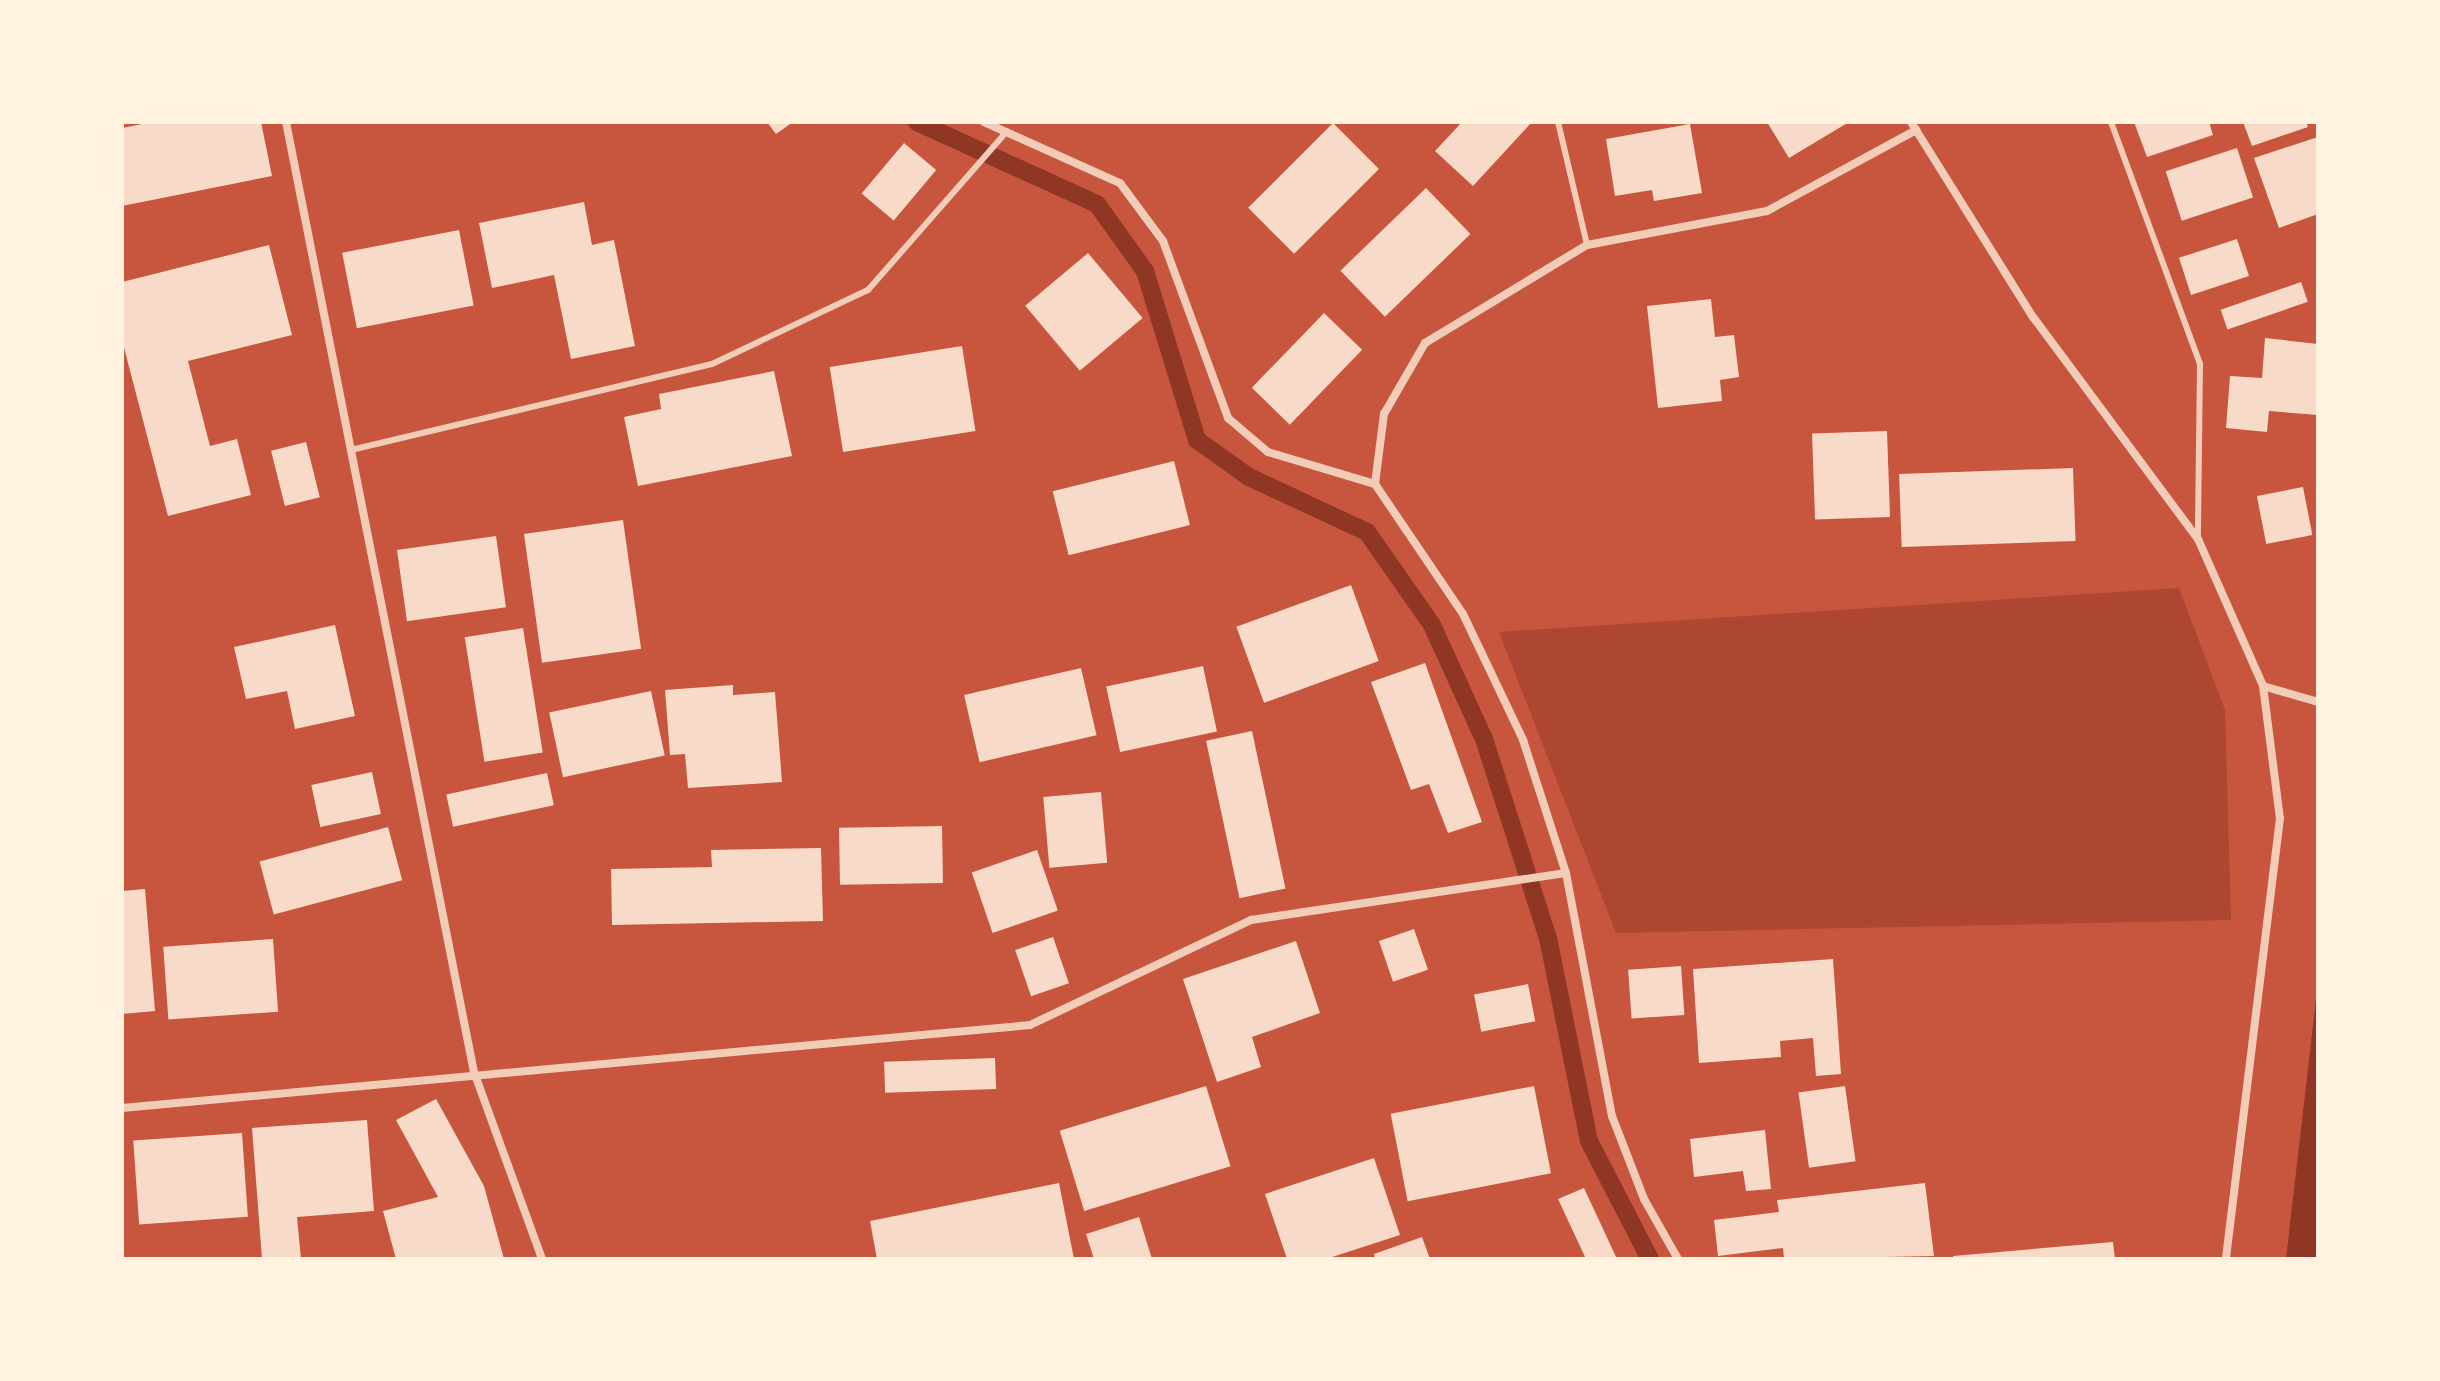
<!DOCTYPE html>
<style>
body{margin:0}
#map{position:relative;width:2440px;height:1381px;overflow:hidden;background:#c8553d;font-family:"Nunito Sans",sans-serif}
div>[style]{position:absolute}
.green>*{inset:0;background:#ae4732}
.water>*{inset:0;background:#8f3625}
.stream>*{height:18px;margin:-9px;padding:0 9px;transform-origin:9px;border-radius:9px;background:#8f3625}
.building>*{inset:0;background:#f7dbc8;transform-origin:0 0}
.service>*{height:6px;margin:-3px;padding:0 3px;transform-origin:3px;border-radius:3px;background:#f1ccb7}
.minor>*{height:8px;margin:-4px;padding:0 4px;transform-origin:4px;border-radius:4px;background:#f1ccb7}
span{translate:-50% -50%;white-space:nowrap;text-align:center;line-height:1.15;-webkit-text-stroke:8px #fff3e0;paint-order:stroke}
.frame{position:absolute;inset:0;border:124px solid #fff3e0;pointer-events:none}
</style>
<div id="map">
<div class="green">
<div style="clip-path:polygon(2179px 588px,2225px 710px,2231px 920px,1616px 933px,1499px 632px)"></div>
</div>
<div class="water">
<div style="clip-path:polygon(2318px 982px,2318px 1259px,2286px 1259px)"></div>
</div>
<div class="stream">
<div style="left:917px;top:122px;width:198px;rotate:24.5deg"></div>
<div style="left:1097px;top:204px;width:82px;rotate:54.4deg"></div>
<div style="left:1145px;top:271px;width:177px;rotate:72.9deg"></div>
<div style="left:1197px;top:440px;width:64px;rotate:35.4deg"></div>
<div style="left:1249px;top:477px;width:130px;rotate:25deg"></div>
<div style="left:1367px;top:532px;width:113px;rotate:55deg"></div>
<div style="left:1432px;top:625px;width:125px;rotate:65.5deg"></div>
<div style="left:1484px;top:739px;width:209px;rotate:72.2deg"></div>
<div style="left:1548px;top:938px;width:207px;rotate:78.6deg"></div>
<div style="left:1589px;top:1141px;width:133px;rotate:62.7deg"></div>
</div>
<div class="building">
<div style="clip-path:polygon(152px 122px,261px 122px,272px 176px,122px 206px,122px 128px)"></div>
<div style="clip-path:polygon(767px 122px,793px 122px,776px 134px)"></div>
<div style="clip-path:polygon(1462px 122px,1532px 122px,1473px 186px,1435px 151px)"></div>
<div style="clip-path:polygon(1767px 122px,1849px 122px,1789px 158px)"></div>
<div style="clip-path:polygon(2134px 122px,2209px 122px,2213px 135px,2147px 157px)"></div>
<div style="clip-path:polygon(2243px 122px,2306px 122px,2308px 127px,2252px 146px)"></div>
<div style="left:1333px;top:123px;width:65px;height:120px;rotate:45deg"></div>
<div style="clip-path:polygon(1690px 124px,1702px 193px,1654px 201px,1652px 190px,1615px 196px,1606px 139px)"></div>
<div style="clip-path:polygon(2318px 137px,2318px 214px,2279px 228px,2254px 158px)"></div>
<div style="left:904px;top:143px;width:42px;height:66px;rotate:40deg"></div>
<div style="left:2237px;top:148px;width:52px;height:75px;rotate:72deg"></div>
<div style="left:1426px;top:188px;width:64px;height:119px;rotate:46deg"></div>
<div style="clip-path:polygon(584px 202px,592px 245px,614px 240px,635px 346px,571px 359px,554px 275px,492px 288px,479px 223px)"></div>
<div style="left:459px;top:230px;width:77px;height:119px;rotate:79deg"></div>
<div style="left:2237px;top:239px;width:39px;height:61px;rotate:72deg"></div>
<div style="clip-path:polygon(269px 245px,292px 335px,188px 361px,210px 446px,237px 439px,251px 495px,168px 516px,122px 340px,122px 282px)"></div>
<div style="left:1088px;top:253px;width:85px;height:82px;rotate:50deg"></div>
<div style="left:2301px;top:282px;width:21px;height:85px;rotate:71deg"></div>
<div style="clip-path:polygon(1711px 299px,1715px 337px,1734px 335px,1739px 377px,1720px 380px,1722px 401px,1658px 408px,1647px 306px)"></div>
<div style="left:1324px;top:313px;width:53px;height:104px;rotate:44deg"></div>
<div style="clip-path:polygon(2265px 338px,2318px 344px,2318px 415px,2269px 411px,2267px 432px,2226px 428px,2230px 376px,2262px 378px)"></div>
<div style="left:962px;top:346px;width:86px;height:134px;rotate:81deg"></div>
<div style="clip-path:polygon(774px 371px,792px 456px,638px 486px,624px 417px,661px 409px,659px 394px)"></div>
<div style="left:1887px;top:431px;width:86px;height:75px;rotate:88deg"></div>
<div style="left:306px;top:442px;width:57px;height:36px;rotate:76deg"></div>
<div style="left:1174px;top:461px;width:66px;height:125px;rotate:76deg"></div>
<div style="left:2073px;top:468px;width:73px;height:174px;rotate:88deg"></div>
<div style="left:2303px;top:487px;width:49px;height:47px;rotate:79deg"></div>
<div style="left:623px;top:520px;width:130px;height:100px;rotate:82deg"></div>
<div style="left:496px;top:536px;width:72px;height:100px;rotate:82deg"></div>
<div style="left:1351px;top:585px;width:81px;height:122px;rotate:70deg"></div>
<div style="clip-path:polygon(335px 625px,355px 716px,295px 729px,287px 691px,246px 699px,234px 647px)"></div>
<div style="left:523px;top:628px;width:126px;height:59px;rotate:81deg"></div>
<div style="clip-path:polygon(1425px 663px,1482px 822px,1448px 833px,1429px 784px,1411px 790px,1371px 682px)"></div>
<div style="left:1203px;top:666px;width:67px;height:99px;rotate:78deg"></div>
<div style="left:1081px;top:668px;width:69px;height:120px;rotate:77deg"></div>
<div style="clip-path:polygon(733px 685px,733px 695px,775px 692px,782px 782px,688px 788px,685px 754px,670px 755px,665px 690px)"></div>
<div style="left:651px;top:691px;width:66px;height:104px;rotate:78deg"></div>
<div style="left:1252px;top:731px;width:161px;height:47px;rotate:78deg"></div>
<div style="left:372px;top:772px;width:43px;height:62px;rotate:78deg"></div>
<div style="left:547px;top:773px;width:33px;height:103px;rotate:78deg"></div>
<div style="left:1101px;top:792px;width:71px;height:58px;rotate:85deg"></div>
<div style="left:942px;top:826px;width:57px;height:103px;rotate:89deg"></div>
<div style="left:388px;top:827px;width:55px;height:133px;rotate:75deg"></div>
<div style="clip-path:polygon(821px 848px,823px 921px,612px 925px,611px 869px,712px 867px,711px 850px)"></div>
<div style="left:1037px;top:850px;width:64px;height:69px;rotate:71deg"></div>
<div style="clip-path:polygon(145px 889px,155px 1011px,122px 1014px,122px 891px)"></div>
<div style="left:1414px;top:929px;width:43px;height:37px;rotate:71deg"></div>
<div style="left:1053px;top:937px;width:49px;height:40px;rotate:71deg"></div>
<div style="left:273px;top:939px;width:73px;height:110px;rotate:86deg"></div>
<div style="clip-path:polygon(1296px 941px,1320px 1013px,1252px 1037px,1261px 1067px,1217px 1082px,1183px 979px)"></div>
<div style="clip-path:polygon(1833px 959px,1841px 1074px,1816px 1076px,1813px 1038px,1780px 1041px,1781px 1057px,1699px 1063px,1693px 969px)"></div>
<div style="left:1681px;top:966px;width:49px;height:53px;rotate:86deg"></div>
<div style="left:1528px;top:984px;width:38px;height:55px;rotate:79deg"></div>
<div style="left:995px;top:1058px;width:31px;height:111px;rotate:88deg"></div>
<div style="left:1206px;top:1086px;width:84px;height:153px;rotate:73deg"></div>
<div style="left:1534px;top:1086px;width:89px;height:146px;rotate:79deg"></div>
<div style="left:1845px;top:1086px;width:76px;height:47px;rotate:82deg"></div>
<div style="clip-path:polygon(436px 1099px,484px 1186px,504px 1259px,396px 1259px,383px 1211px,438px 1197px,396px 1120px)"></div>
<div style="clip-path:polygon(367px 1120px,374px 1211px,297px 1217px,301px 1259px,262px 1259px,252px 1128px)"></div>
<div style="clip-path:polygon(1765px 1130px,1771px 1189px,1746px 1191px,1743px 1171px,1694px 1177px,1690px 1139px)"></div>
<div style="left:242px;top:1133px;width:84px;height:109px;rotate:86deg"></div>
<div style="clip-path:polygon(1374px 1158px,1400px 1235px,1326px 1259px,1287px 1259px,1265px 1194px)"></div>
<div style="clip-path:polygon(1059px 1183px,1074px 1259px,877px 1259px,870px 1221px)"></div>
<div style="clip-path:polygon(1925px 1183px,1934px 1256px,1784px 1259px,1783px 1248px,1718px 1256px,1714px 1220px,1779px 1212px,1777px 1200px)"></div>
<div style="clip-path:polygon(1584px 1188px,1617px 1259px,1586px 1259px,1558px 1199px)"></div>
<div style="clip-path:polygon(1139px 1217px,1152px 1259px,1094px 1259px,1086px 1234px)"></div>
<div style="clip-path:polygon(1422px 1237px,1430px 1259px,1375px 1259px,1374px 1254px)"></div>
<div style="clip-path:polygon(2113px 1242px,2115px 1259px,1954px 1259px,1953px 1256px)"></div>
</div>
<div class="service">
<div style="left:1558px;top:122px;width:126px;rotate:76.7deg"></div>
<div style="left:2111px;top:122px;width:258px;rotate:69.8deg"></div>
<div style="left:2200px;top:364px;width:175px;rotate:90.7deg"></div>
<div style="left:351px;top:450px;width:371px;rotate:-13.4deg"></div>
<div style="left:712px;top:364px;width:173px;rotate:-25.4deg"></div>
<div style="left:868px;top:290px;width:211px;rotate:-48.8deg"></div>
</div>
<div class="minor">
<div style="left:286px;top:122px;width:968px;rotate:78.81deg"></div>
<div style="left:474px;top:1072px;width:199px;rotate:70deg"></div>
<div style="left:984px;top:122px;width:149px;rotate:24.2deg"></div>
<div style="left:1120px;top:183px;width:72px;rotate:53.4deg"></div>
<div style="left:1163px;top:241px;width:189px;rotate:69.8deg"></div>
<div style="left:1228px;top:418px;width:52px;rotate:40.4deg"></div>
<div style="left:1268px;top:452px;width:112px;rotate:16.7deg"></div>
<div style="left:1375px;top:484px;width:157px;rotate:55.9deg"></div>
<div style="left:1463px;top:614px;width:140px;rotate:64.5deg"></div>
<div style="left:1523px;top:740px;width:140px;rotate:72.1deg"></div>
<div style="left:1566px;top:873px;width:247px;rotate:79.3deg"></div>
<div style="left:1612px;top:1116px;width:89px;rotate:68.9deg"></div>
<div style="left:1644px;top:1199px;width:69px;rotate:60.5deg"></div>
<div style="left:1911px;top:122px;width:230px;rotate:58deg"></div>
<div style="left:2033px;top:317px;width:277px;rotate:53.4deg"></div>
<div style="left:2198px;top:539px;width:161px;rotate:66.1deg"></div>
<div style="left:2263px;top:686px;width:133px;rotate:82.7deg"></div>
<div style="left:2280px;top:818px;width:444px;rotate:97deg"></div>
<div style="left:1375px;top:484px;width:71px;rotate:-82.7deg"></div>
<div style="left:1384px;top:414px;width:82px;rotate:-60deg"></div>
<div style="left:1425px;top:343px;width:189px;rotate:-31.2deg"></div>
<div style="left:1587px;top:245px;width:183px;rotate:-10.7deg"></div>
<div style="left:1767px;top:211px;width:170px;rotate:-28.5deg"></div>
<div style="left:2263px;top:686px;width:57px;rotate:16.2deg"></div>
<div style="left:122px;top:1108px;width:912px;rotate:-5.22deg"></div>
<div style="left:1030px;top:1025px;width:245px;rotate:-25.4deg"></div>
<div style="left:1251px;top:920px;width:318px;rotate:-8.5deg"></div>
</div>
<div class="frame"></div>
</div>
